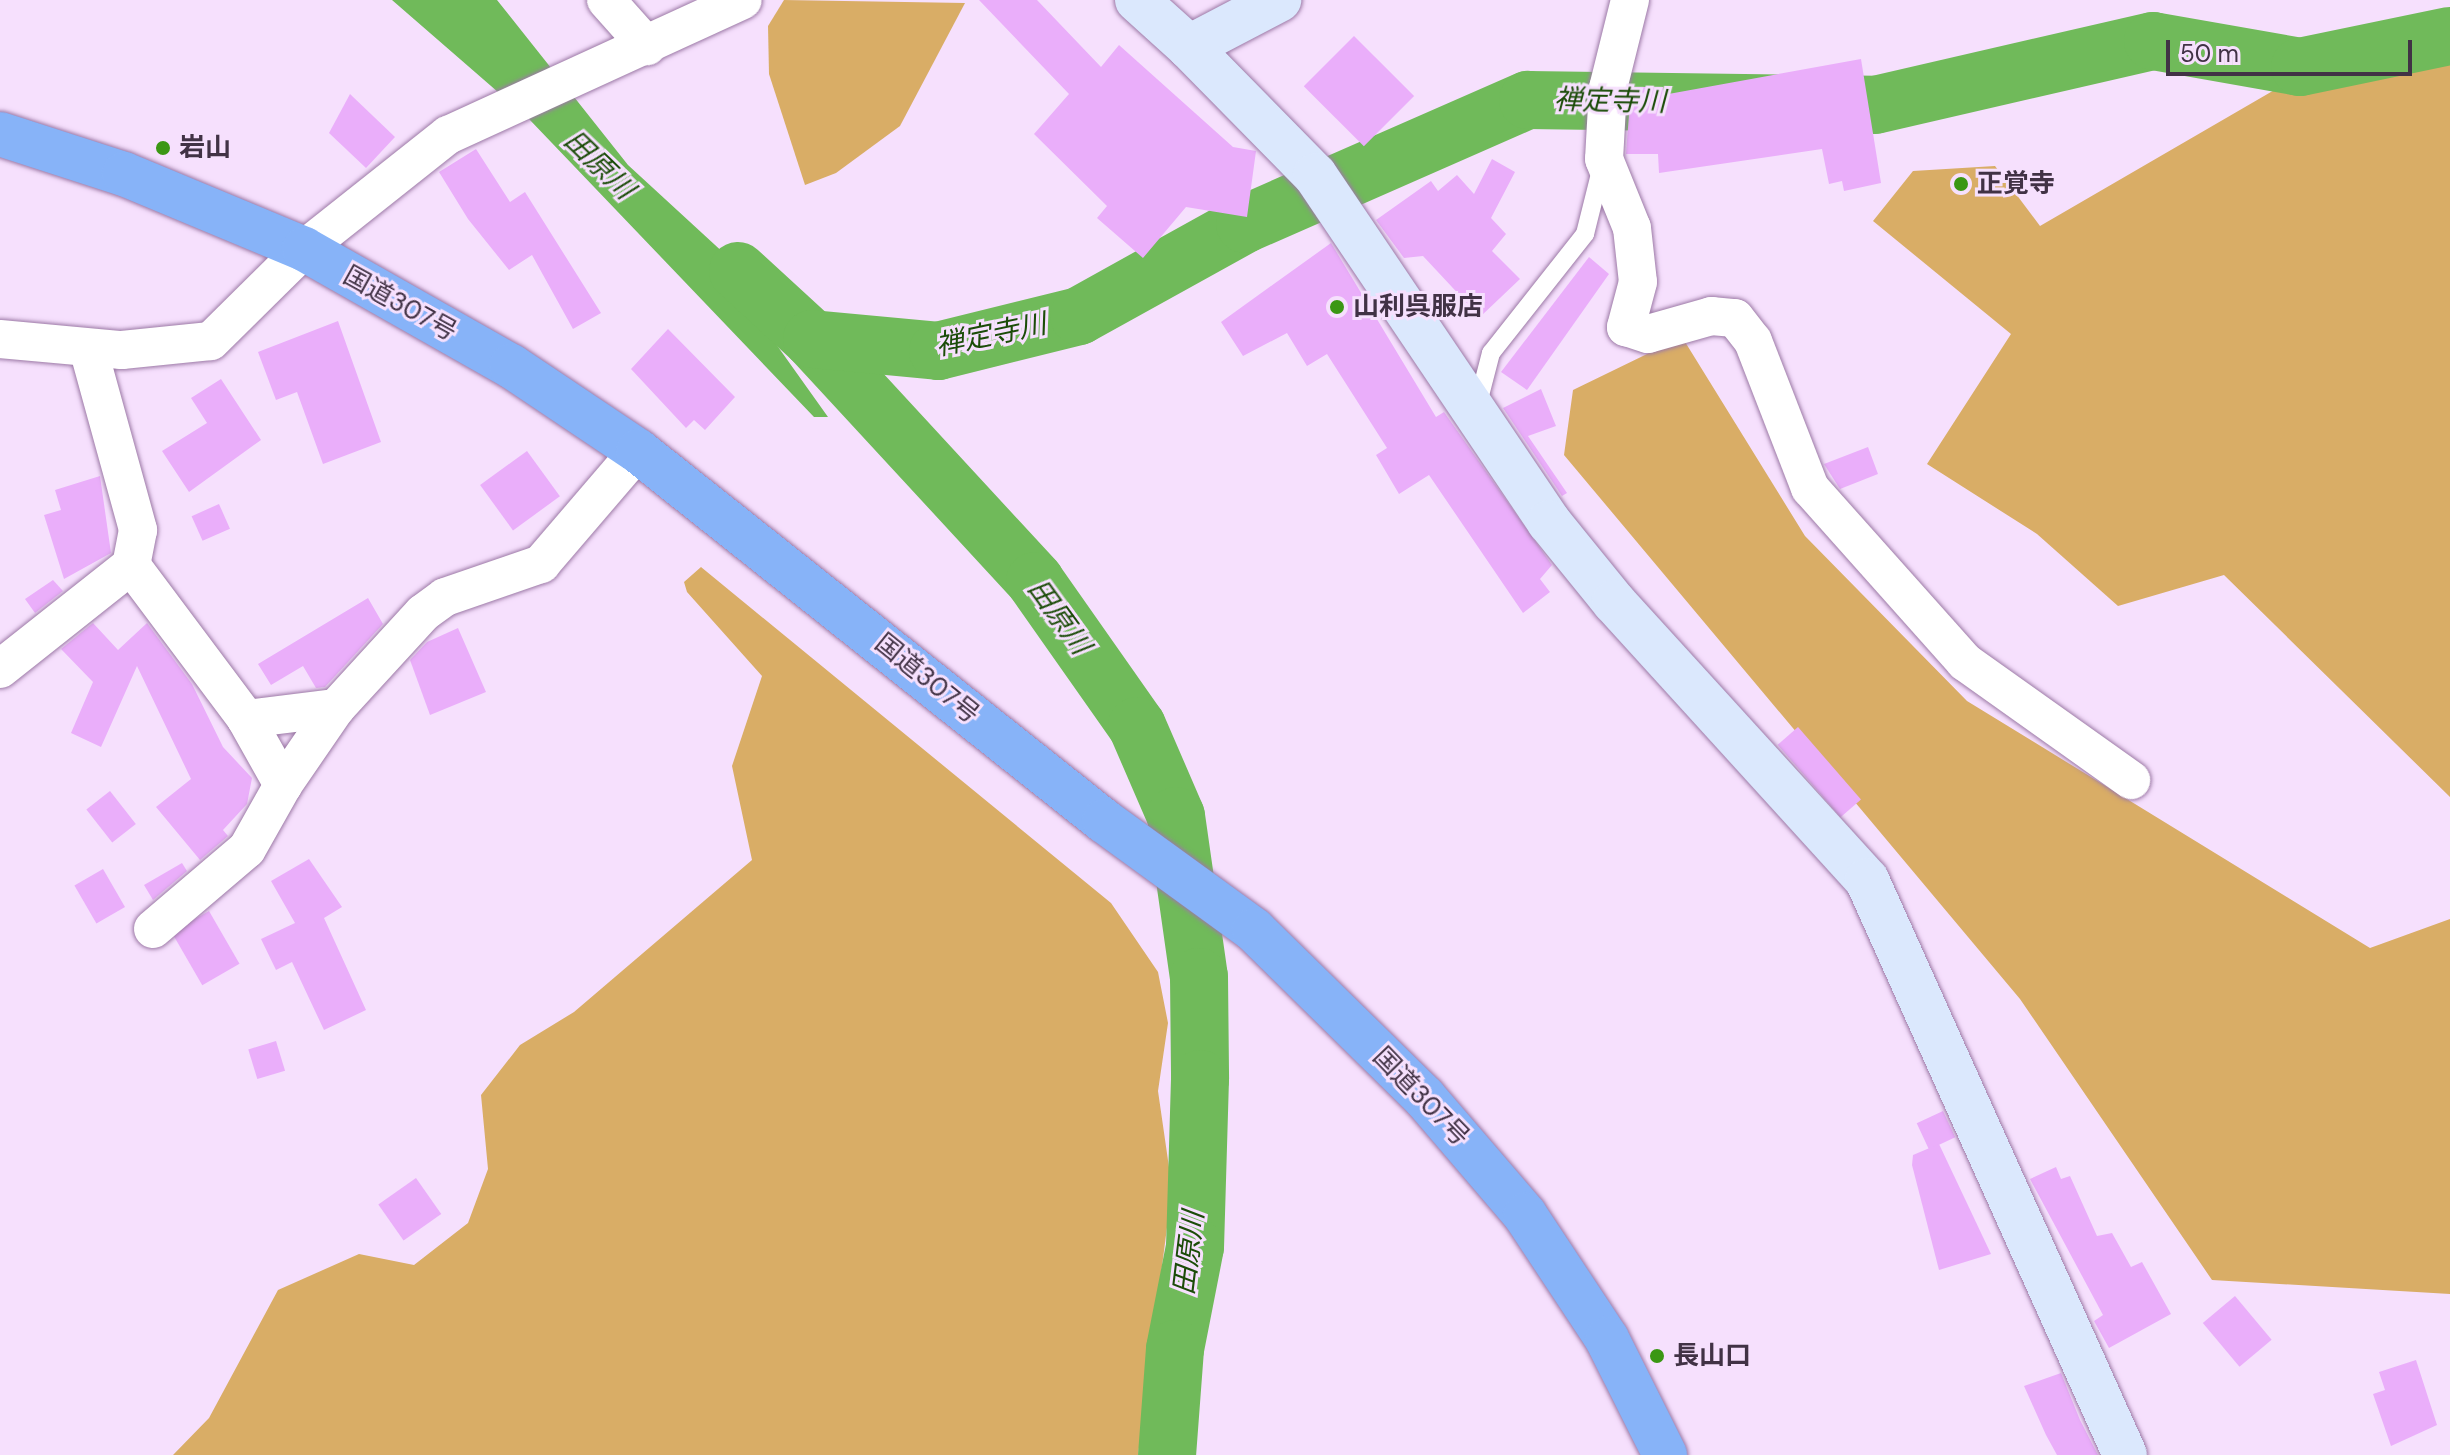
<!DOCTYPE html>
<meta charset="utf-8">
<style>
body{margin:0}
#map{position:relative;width:2450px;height:1455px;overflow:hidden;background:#f6e0fd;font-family:"DM Sans","Noto Sans JP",sans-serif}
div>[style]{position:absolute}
.green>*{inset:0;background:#d9ad66}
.water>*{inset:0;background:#70ba5a}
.river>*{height:58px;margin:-29px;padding:0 29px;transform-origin:29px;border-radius:29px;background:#70ba5a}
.building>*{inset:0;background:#eaaefa;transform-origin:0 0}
.roads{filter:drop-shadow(0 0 2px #9c79a6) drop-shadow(0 0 2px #9c79a6)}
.lane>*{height:18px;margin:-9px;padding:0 9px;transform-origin:9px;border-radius:9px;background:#fff}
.street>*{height:38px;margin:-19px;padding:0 19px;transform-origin:19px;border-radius:19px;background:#fff}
.secondary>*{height:44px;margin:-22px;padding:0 22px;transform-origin:22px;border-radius:22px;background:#dbe8fd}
.highway>*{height:44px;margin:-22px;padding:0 22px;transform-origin:22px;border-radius:22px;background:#87b3f8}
.dots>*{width:22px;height:22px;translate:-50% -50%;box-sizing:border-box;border:4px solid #f6e0fd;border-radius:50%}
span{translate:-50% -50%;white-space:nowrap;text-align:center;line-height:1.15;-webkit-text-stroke:6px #f6e0fd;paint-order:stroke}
.poi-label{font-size:26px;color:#413245;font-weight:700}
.left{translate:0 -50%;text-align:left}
.street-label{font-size:26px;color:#413245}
.water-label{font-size:28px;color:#1b4c08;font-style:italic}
.scale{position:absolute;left:2166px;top:40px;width:246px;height:36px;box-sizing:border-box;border:4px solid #413245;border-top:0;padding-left:10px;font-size:24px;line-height:28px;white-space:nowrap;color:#413245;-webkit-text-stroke:6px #f6e0fd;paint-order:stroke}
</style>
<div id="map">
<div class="green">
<div style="clip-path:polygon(784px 0,965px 3px,900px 126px,836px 173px,805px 185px,769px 74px,768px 26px)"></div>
<div style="clip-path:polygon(2450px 57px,2450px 797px,2224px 575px,2118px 606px,2037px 534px,1927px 464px,2011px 334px,1873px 221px,1913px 171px,1995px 166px,2040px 226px,2283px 85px)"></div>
<div style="clip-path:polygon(1682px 337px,1805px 536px,1967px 701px,2370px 948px,2450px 919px,2450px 1294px,2212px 1280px,2020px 999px,1564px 455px,1573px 390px)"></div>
<div style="clip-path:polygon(701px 567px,1111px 903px,1158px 972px,1168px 1023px,1158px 1091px,1172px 1188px,1138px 1455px,173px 1455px,209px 1418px,278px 1290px,359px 1254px,414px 1265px,468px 1223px,488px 1169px,481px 1095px,520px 1045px,574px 1012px,752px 860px,732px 766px,762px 676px,687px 592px,684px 582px)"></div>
</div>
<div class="water">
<div style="clip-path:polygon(392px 0,497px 0,628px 165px,727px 256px,841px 325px,775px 323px,771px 337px,828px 417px,814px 417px,529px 119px)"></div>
</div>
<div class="river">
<div style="left:738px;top:271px;width:100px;rotate:42.6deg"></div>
<div style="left:812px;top:339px;width:329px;rotate:47.3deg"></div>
<div style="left:1035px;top:581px;width:177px;rotate:54.9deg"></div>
<div style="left:1137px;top:726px;width:98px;rotate:66.6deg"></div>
<div style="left:1176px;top:816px;width:163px;rotate:81.9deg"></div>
<div style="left:1199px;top:977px;width:102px;rotate:89.4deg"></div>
<div style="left:1200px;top:1079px;width:168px;rotate:91.7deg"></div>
<div style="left:1195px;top:1247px;width:104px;rotate:101.1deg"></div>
<div style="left:1175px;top:1349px;width:106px;rotate:94.3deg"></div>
<div style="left:812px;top:339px;width:127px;rotate:5.4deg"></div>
<div style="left:938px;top:351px;width:145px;rotate:-13.9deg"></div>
<div style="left:1079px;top:316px;width:190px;rotate:-29deg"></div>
<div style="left:1245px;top:224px;width:309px;rotate:-23.7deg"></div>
<div style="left:1528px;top:100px;width:347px;rotate:0.8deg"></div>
<div style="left:1875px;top:105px;width:285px;rotate:-13deg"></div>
<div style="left:2153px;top:41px;width:149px;rotate:10deg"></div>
<div style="left:2300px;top:67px;width:153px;rotate:-11.7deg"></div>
</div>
<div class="building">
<div style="clip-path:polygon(979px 0,1037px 0,1101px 67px,1119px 45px,1233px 147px,1256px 151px,1247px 217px,1186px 207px,1143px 258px,1097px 218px,1107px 206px,1034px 134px,1069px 94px)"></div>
<div style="left:1354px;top:36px;width:85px;height:71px;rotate:45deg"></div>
<div style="clip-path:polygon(1861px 59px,1881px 183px,1844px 191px,1842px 181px,1829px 184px,1822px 149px,1659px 173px,1658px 154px,1626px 154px,1631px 87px,1663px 87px,1663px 95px)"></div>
<div style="clip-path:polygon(350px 94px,395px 137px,366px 168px,329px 133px)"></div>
<div style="clip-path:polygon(476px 149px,510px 202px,525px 192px,601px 313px,573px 329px,532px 255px,509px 270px,468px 219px,439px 172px)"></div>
<div style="clip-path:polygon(1492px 159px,1515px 172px,1491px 218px,1506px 234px,1492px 251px,1520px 279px,1480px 317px,1423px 256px,1404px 258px,1376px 220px,1431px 181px,1438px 191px,1457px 175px,1474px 194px)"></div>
<div style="clip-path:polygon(1331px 243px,1436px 417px,1444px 412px,1552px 565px,1540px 579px,1550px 592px,1523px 613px,1429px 475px,1399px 494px,1376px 455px,1387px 448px,1327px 354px,1307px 366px,1287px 333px,1243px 356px,1221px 322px)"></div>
<div style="clip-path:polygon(1589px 257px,1609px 274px,1527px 390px,1501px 372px)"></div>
<div style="clip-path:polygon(338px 321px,381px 442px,323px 464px,297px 392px,276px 400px,258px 352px)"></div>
<div style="clip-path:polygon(668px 329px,735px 397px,705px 430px,694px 420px,686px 428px,631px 369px)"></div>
<div style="clip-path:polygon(221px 379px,261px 440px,189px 492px,162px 451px,207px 423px,191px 398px)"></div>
<div style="clip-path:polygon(1541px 389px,1556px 426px,1528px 436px,1567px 493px,1562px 496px,1503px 408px)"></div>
<div style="clip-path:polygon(1868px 447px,1878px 474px,1840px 489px,1824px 464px)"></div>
<div style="left:527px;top:451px;width:56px;height:58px;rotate:54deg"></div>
<div style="clip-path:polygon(100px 476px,111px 553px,64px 579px,44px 515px,61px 510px,55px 490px)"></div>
<div style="left:219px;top:504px;width:27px;height:30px;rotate:66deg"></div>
<div style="clip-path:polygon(53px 580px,63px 591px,35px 613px,25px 599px)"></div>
<div style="clip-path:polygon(368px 598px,383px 624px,325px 687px,316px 688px,303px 666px,271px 685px,258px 664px)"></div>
<div style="clip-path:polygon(93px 623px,118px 650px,147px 623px,192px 684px,223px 747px,252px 778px,247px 804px,223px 830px,228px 836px,200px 860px,156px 807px,191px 779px,137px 666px,101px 747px,71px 733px,93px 682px,61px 649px)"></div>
<div style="clip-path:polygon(458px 628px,486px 692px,430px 715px,410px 660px,427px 642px)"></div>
<div style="left:1798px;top:727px;width:96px;height:27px;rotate:49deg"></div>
<div style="left:110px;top:791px;width:42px;height:30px;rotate:52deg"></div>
<div style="clip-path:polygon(309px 859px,342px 907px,324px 918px,366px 1010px,324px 1030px,292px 962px,276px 970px,261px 939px,295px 923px,271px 881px)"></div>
<div style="clip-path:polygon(182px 863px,187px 871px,153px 900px,144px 885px)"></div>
<div style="left:103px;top:869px;width:44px;height:33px;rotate:60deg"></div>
<div style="left:209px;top:911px;width:61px;height:43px;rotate:60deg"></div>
<div style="left:276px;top:1041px;width:31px;height:29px;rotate:73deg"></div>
<div style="left:1943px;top:1111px;width:29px;height:29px;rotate:65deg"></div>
<div style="clip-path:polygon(1939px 1144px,1991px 1254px,1939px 1270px,1912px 1165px,1913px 1155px)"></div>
<div style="clip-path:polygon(2056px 1167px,2061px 1179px,2070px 1176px,2097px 1236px,2112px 1233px,2131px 1267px,2142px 1262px,2171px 1314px,2109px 1348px,2094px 1321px,2103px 1315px,2030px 1179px)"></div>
<div style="left:416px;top:1178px;width:44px;height:46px;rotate:55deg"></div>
<div style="left:2235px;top:1296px;width:57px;height:42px;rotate:50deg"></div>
<div style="clip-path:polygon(2416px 1360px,2437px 1425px,2391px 1446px,2373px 1394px,2385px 1390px,2379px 1372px)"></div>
<div style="clip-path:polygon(2061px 1373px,2080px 1420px,2098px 1455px,2057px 1455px,2046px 1435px,2024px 1386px)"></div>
</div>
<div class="roads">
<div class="lane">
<div style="left:1477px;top:407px;width:56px;rotate:-75.5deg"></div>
<div style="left:1491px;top:353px;width:152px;rotate:-51.7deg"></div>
<div style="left:1585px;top:234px;width:70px;rotate:-76deg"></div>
</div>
<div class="street">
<div style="left:606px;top:0;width:62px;rotate:48.3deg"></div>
<div style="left:1630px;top:0;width:91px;rotate:104deg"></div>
<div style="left:1608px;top:88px;width:71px;rotate:93.2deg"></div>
<div style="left:1604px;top:159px;width:74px;rotate:67.9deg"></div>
<div style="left:1632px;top:228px;width:54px;rotate:83.7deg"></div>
<div style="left:1638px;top:282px;width:47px;rotate:104.9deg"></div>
<div style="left:1626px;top:327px;width:23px;rotate:18deg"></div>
<div style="left:1648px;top:334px;width:66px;rotate:-15.9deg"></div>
<div style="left:1711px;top:316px;width:24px;rotate:5deg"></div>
<div style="left:1735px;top:318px;width:29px;rotate:52deg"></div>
<div style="left:1753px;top:341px;width:158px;rotate:68.8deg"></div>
<div style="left:1810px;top:488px;width:233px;rotate:48.3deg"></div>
<div style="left:1965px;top:662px;width:204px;rotate:35.4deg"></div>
<div style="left:0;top:339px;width:122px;rotate:5.2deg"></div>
<div style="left:122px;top:350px;width:89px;rotate:-5.8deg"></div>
<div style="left:211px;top:341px;width:131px;rotate:-44.7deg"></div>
<div style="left:304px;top:249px;width:184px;rotate:-38.4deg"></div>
<div style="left:448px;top:135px;width:324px;rotate:-24.6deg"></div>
<div style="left:88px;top:348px;width:189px;rotate:74.6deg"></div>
<div style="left:138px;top:530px;width:36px;rotate:101deg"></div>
<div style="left:131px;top:565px;width:192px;rotate:53.2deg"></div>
<div style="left:246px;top:719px;width:76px;rotate:60.7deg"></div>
<div style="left:283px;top:785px;width:93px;rotate:-55.5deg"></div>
<div style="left:336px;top:708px;width:129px;rotate:-47.5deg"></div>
<div style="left:423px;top:613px;width:27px;rotate:-36deg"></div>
<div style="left:445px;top:597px;width:102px;rotate:-19deg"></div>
<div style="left:541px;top:564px;width:149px;rotate:-49.4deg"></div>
<div style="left:0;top:669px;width:167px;rotate:-38.4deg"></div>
<div style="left:246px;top:719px;width:91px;rotate:-7deg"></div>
<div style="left:153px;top:929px;width:123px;rotate:-40.4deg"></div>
<div style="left:247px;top:849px;width:73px;rotate:-60.6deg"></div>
</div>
<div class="secondary">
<div style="left:1137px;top:0;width:70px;rotate:42.1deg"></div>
<div style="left:1189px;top:47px;width:102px;rotate:-27.6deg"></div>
<div style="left:1189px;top:47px;width:180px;rotate:45.5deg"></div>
<div style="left:1315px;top:175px;width:419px;rotate:56deg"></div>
<div style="left:1549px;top:522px;width:103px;rotate:50.9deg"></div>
<div style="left:1614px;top:602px;width:376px;rotate:47.7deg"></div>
<div style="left:1867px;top:880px;width:630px;rotate:65.83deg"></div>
</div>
<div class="highway">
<div style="left:0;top:134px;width:130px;rotate:17.9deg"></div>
<div style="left:124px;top:174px;width:195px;rotate:22.6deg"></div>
<div style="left:304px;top:249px;width:238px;rotate:29.5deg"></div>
<div style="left:511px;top:366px;width:153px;rotate:33.8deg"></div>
<div style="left:638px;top:451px;width:595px;rotate:38.45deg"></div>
<div style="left:1104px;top:821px;width:185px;rotate:36deg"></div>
<div style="left:1254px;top:930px;width:238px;rotate:44.5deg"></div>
<div style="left:1424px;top:1097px;width:155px;rotate:49.4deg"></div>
<div style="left:1525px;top:1215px;width:149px;rotate:56.5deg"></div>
<div style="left:1607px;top:1339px;width:130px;rotate:63.4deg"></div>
</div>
</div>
<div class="dots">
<div style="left:163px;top:148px;background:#3b9714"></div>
<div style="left:1961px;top:184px;background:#3b9714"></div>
<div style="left:1337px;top:307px;background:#3b9714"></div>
<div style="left:1657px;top:1356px;background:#3b9714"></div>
</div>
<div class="poi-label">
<span class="left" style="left:179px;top:148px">岩山</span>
<span class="left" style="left:1977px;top:184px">正覚寺</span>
<span class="left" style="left:1353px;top:307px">山利呉服店</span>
<span class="left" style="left:1673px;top:1356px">長山口</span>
</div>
<div class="street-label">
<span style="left:400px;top:304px;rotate:29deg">国道307号</span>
<span style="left:927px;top:679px;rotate:39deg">国道307号</span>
<span style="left:1421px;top:1097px;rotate:46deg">国道307号</span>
</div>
<div class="water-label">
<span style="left:1610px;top:101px;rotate:1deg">禅定寺川</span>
<span style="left:599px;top:165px;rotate:44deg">田原川</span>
<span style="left:991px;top:335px;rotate:-12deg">禅定寺川</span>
<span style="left:1059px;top:617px;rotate:54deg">田原川</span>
<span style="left:1189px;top:1253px;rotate:-83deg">田原川</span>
</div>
<div class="scale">50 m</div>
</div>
